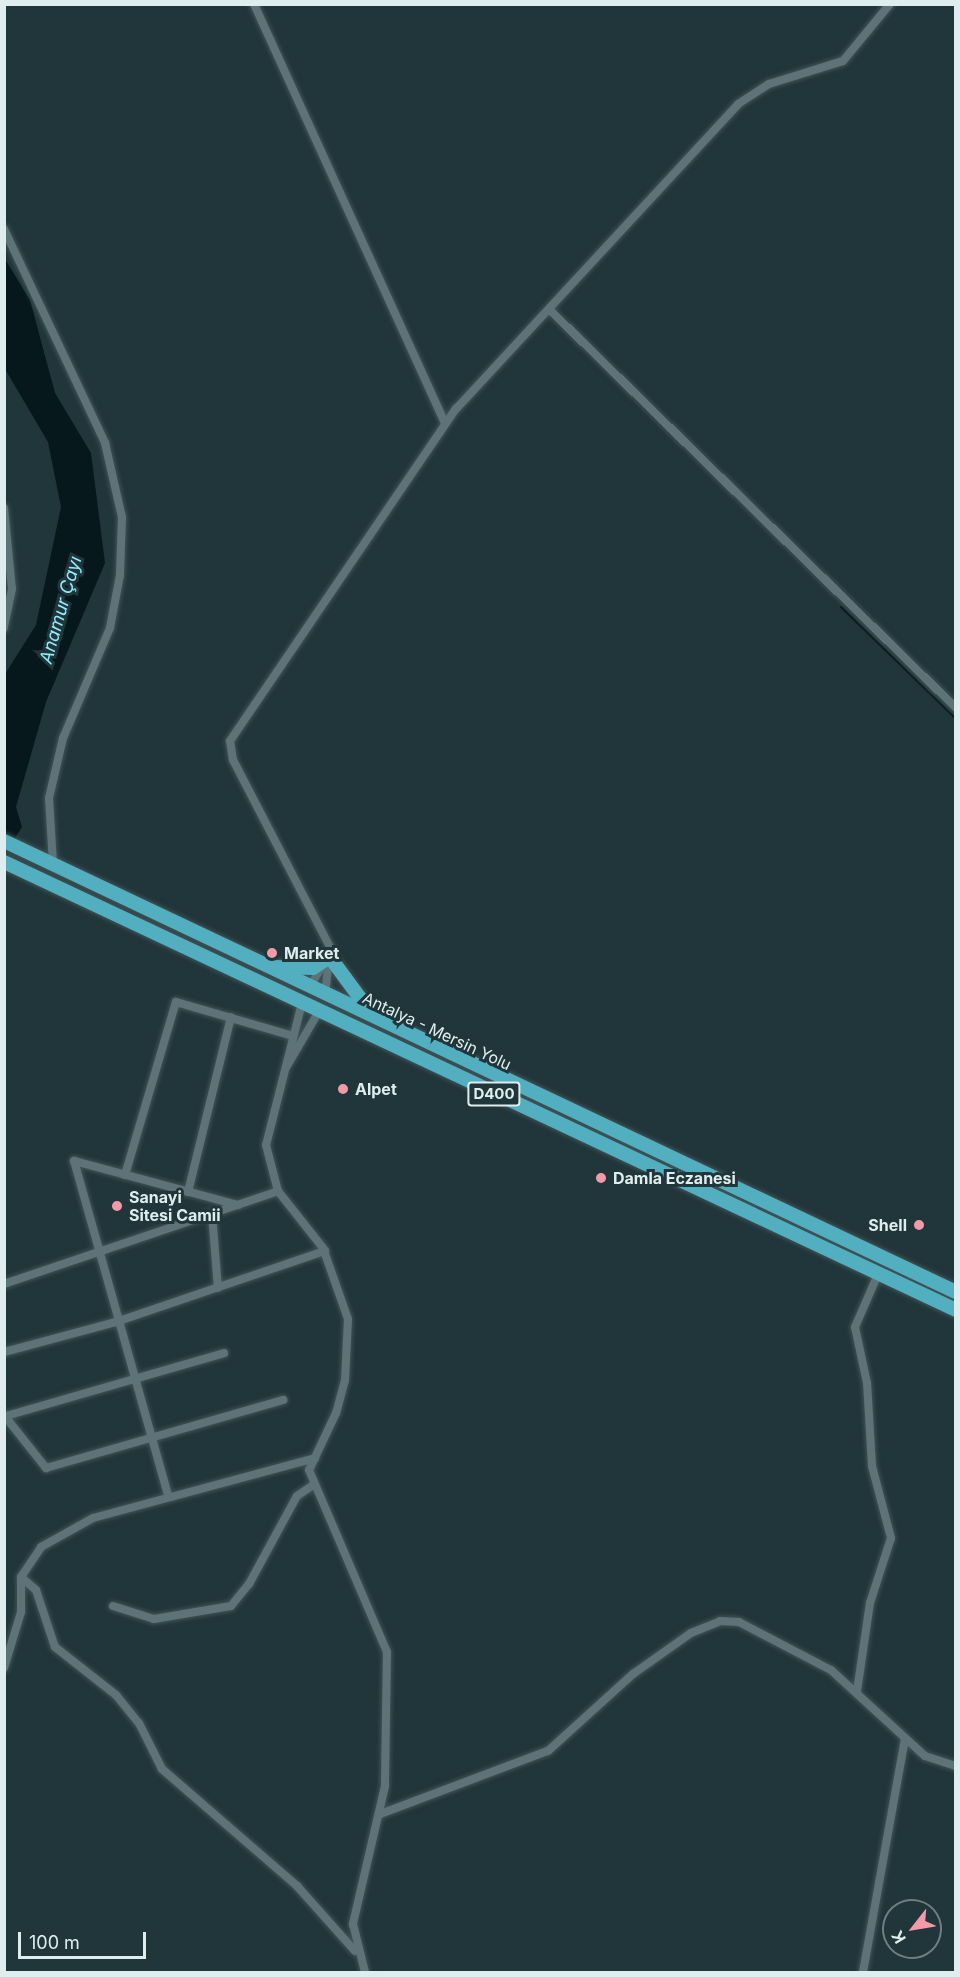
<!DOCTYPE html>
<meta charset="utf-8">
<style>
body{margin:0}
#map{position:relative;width:960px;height:1977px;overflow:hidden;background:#21363a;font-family:Inter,sans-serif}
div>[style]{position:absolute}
.water>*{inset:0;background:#07181c}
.stream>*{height:2px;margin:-1px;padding:0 1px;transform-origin:1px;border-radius:1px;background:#07181c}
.roads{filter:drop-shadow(0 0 2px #415357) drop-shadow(0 0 2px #415357)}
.minor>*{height:8px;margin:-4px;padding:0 4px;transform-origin:4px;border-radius:4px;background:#5d7378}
.trunk>*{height:14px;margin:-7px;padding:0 7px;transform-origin:7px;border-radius:7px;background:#52afc0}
.dots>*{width:16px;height:16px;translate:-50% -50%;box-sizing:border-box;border:3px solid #21363a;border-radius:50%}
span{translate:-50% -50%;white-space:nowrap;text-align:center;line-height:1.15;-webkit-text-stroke:6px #21363a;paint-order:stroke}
.shield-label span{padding:2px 4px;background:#21363a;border:2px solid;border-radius:4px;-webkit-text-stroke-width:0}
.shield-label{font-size:15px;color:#e0edef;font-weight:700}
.poi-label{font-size:16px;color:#e0edef;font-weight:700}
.left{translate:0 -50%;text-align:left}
.right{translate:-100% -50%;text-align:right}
.street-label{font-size:16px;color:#e0edef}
.water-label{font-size:18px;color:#92ecfe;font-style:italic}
.frame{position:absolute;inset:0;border:6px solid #e0edef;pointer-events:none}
.north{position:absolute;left:882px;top:1899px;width:60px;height:60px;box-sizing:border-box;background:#21363a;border:2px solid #6d7f82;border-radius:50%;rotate:239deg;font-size:16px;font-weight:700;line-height:24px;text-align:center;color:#e0edef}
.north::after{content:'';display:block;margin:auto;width:21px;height:27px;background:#f39aa8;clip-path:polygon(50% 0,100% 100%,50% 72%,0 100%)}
.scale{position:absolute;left:18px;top:1932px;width:128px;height:27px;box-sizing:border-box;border:3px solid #e0edef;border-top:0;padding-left:8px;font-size:18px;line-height:21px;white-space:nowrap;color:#e0edef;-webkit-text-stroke:4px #21363a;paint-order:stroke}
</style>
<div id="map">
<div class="water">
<div style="clip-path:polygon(5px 259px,30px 300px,55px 393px,91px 453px,105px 563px,46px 702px,16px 807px,22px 827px,5px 854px,5px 674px,36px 625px,61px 507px,48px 442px,5px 369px)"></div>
</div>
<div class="stream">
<div style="left:841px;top:607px;width:161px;rotate:44.2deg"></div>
</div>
<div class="roads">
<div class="minor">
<div style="left:254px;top:4px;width:460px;rotate:65.5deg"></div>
<div style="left:4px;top:229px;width:237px;rotate:64.7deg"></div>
<div style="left:105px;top:443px;width:76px;rotate:77.1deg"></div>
<div style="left:122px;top:517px;width:58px;rotate:92deg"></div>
<div style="left:120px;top:575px;width:54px;rotate:100.7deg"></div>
<div style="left:110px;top:628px;width:120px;rotate:113.1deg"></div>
<div style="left:63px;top:738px;width:62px;rotate:103.1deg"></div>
<div style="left:49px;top:798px;width:66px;rotate:86.5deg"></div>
<div style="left:550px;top:310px;width:569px;rotate:44.43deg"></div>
<div style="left:4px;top:508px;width:81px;rotate:84.4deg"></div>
<div style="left:12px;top:589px;width:40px;rotate:102deg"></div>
<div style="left:309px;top:988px;width:29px;rotate:-59deg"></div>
<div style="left:325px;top:996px;width:49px;rotate:-84.2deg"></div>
<div style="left:330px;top:947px;width:211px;rotate:-117.4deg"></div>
<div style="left:233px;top:760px;width:19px;rotate:-99deg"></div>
<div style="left:230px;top:741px;width:402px;rotate:-55.8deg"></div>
<div style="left:456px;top:409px;width:415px;rotate:-47.2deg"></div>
<div style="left:738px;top:104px;width:37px;rotate:-33deg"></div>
<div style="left:769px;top:84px;width:77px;rotate:-17.3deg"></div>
<div style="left:843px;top:61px;width:74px;rotate:-50.5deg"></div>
<div style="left:302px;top:1003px;width:146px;rotate:104.2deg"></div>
<div style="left:266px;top:1145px;width:48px;rotate:75.4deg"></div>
<div style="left:278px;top:1191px;width:73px;rotate:51.7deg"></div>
<div style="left:323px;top:1248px;width:75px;rotate:70.6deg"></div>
<div style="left:348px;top:1319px;width:61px;rotate:92.8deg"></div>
<div style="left:345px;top:1380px;width:34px;rotate:105deg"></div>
<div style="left:336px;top:1413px;width:63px;rotate:115.3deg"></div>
<div style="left:309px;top:1470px;width:198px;rotate:66.8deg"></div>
<div style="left:387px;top:1652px;width:134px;rotate:90.9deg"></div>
<div style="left:385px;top:1786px;width:142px;rotate:103.1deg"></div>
<div style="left:353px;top:1924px;width:49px;rotate:76deg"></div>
<div style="left:287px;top:1066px;width:64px;rotate:-59.8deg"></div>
<div style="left:125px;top:1175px;width:180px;rotate:-73.6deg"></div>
<div style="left:176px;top:1002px;width:122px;rotate:16.2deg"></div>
<div style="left:188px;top:1192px;width:180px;rotate:-76.2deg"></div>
<div style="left:212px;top:1214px;width:74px;rotate:85.4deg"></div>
<div style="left:4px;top:1284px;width:289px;rotate:-18.7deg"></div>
<div style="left:4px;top:1352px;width:116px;rotate:-15deg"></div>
<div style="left:116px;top:1322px;width:221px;rotate:-18.8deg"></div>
<div style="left:4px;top:1415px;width:68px;rotate:51.6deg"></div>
<div style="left:46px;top:1468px;width:247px;rotate:-16deg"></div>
<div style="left:6px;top:1416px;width:227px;rotate:-16.1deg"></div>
<div style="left:168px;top:1495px;width:347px;rotate:-105.7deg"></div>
<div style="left:74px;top:1161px;width:170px;rotate:15deg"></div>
<div style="left:21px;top:1577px;width:20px;rotate:41deg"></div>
<div style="left:36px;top:1590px;width:60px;rotate:71.6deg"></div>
<div style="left:55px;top:1647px;width:78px;rotate:38.2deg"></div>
<div style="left:116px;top:1695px;width:36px;rotate:51deg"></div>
<div style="left:139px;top:1723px;width:51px;rotate:63.4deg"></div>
<div style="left:162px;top:1769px;width:179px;rotate:40.9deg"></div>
<div style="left:297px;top:1886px;width:87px;rotate:48.3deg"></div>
<div style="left:113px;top:1606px;width:43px;rotate:17.6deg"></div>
<div style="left:154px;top:1619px;width:78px;rotate:-9.6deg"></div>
<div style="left:231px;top:1606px;width:28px;rotate:-51deg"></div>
<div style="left:249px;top:1584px;width:100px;rotate:-61.4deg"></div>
<div style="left:297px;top:1496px;width:18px;rotate:-34deg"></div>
<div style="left:4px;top:1668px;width:59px;rotate:-73.1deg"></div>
<div style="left:21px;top:1612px;width:35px;rotate:-90deg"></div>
<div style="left:21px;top:1577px;width:36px;rotate:-56deg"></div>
<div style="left:41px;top:1547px;width:60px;rotate:-29.1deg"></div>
<div style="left:93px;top:1518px;width:230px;rotate:-15.1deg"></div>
<div style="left:857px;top:1691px;width:89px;rotate:-81.6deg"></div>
<div style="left:870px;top:1603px;width:68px;rotate:-72.1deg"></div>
<div style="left:891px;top:1538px;width:74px;rotate:-104.8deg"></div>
<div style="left:872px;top:1466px;width:83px;rotate:-93.4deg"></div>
<div style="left:867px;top:1383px;width:57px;rotate:-102.1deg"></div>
<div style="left:855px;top:1327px;width:58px;rotate:-66.5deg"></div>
<div style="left:380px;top:1814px;width:179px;rotate:-20.6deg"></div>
<div style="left:548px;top:1751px;width:115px;rotate:-42.2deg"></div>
<div style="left:633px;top:1674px;width:71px;rotate:-35.3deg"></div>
<div style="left:691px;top:1633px;width:31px;rotate:-22deg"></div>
<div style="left:720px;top:1621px;width:19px;rotate:3deg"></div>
<div style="left:739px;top:1622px;width:104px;rotate:27.6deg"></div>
<div style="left:831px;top:1670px;width:127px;rotate:42.5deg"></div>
<div style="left:925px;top:1756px;width:33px;rotate:18deg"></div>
<div style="left:863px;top:1972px;width:237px;rotate:-79.8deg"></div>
</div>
<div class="trunk">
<div style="left:4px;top:841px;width:1053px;rotate:25.35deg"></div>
<div style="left:4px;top:862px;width:1052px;rotate:25.2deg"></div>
<div style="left:332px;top:960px;width:47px;rotate:53.6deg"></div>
<div style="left:360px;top:998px;width:36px;rotate:38deg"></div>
<div style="left:273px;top:967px;width:40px;rotate:1.4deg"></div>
<div style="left:313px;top:968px;width:14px;rotate:-34deg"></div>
</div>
</div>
<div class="dots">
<div style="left:272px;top:953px;background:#f39aa8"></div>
<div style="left:343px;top:1089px;background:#f39aa8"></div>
<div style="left:601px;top:1178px;background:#f39aa8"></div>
<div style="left:117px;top:1206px;background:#f39aa8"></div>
<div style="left:919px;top:1225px;background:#f39aa8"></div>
</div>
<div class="shield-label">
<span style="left:494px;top:1094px">D400</span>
</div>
<div class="poi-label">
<span class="left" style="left:284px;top:953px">Market</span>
<span class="left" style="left:355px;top:1089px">Alpet</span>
<span class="left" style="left:613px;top:1178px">Damla Eczanesi</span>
<span class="left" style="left:129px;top:1206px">Sanayi<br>Sitesi Camii</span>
<span class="right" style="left:907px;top:1225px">Shell</span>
</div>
<div class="street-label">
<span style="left:437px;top:1031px;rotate:25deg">Antalya - Mersin Yolu</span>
</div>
<div class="water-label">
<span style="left:61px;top:610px;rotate:-74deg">Anamur Çayı</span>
</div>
<div class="frame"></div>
<div class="north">K</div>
<div class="scale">100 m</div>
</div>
